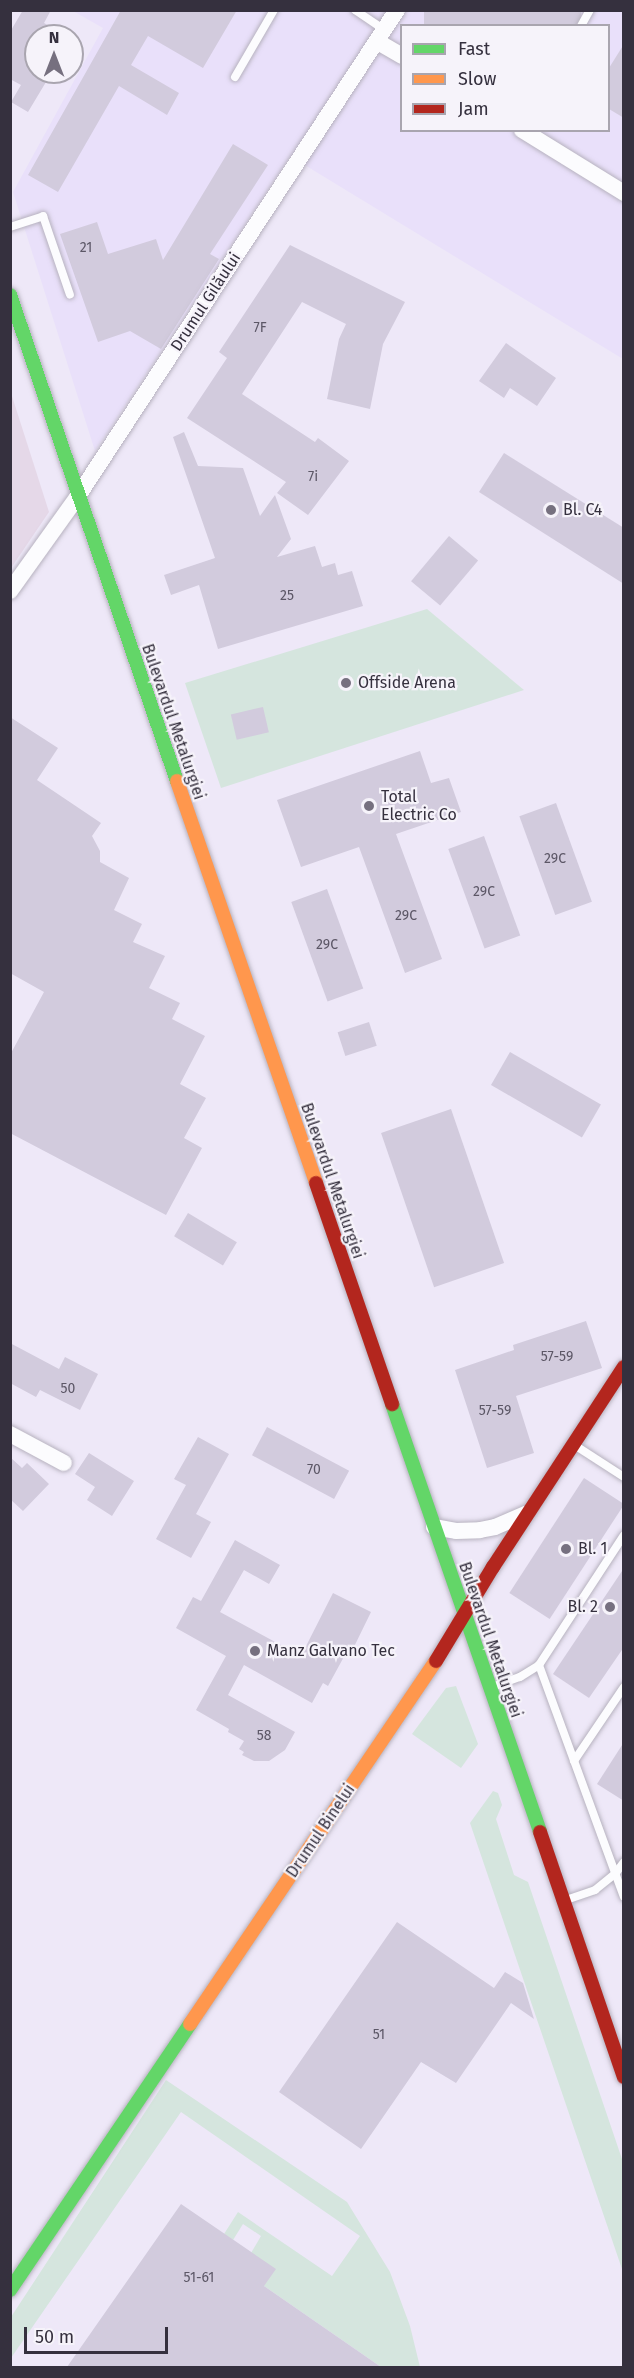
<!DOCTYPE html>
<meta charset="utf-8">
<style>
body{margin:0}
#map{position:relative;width:634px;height:2378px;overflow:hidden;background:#eee8f8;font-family:"Fira Sans",sans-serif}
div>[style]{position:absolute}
.commercial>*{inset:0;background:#e5d8e8}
.built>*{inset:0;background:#e9e0fa}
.green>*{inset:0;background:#d5e5de}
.building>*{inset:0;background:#d2cbdd;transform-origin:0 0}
.roads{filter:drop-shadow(0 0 2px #b7b2bf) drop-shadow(0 0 2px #b7b2bf)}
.lane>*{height:8px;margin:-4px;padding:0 4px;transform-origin:4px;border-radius:4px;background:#fcfcfe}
.street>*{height:16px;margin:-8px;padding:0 8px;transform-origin:8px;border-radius:8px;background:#fcfcfe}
.fast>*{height:14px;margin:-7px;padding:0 7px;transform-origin:7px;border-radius:7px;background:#63d668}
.slow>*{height:14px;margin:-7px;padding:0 7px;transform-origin:7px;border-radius:7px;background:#ff974d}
.jam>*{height:14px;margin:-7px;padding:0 7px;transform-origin:7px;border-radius:7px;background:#b3261e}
.dots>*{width:16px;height:16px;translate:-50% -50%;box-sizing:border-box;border:3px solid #f6f3fa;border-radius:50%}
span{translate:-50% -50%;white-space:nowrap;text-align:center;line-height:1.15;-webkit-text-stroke:4.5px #f6f3fa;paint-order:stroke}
.number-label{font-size:14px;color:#5c5766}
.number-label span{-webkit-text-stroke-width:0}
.street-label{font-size:16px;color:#35303e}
.poi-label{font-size:16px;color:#35303e}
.left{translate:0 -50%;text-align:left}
.right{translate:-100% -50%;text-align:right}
.frame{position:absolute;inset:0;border:12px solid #35303e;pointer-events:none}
.legend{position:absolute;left:400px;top:24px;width:210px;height:108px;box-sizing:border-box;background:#f6f3fa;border:2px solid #a9a5af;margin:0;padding:8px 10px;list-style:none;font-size:18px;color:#35303e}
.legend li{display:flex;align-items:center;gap:12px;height:30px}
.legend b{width:30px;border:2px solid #a9a5af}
.north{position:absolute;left:24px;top:24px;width:60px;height:60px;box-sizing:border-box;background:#f6f3fa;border:2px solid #a9a5af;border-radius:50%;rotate:0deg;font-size:16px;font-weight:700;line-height:24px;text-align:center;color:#35303e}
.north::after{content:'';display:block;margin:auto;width:21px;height:27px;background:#76707f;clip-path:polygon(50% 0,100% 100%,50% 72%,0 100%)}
.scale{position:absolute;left:24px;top:2327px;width:144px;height:27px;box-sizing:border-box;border:3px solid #35303e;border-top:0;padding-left:8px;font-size:18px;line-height:21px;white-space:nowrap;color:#35303e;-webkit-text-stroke:4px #f6f3fa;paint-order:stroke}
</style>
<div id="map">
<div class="commercial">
<div style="clip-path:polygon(11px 393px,49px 512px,11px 568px,10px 568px)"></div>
</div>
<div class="built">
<div style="clip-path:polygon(evenodd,73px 11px,623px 11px,623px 359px,290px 156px,95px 451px,13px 192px,103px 28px,73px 11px,402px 26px,608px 26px,608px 130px,402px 130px,402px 26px)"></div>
</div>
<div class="green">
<div style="clip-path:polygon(427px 609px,524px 690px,221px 788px,185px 683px)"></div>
<div style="clip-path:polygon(456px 1686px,478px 1744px,461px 1768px,412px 1734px,446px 1688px)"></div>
<div style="clip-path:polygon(493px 1791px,498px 1793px,502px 1805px,496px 1819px,514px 1875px,528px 1882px,623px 2162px,623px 2272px,470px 1823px)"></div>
<div style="clip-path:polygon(166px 2080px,347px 2202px,390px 2272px,410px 2326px,420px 2367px,381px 2367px,264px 2286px,251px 2253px,261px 2236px,243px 2224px,233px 2240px,224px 2234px,238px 2212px,332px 2276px,360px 2236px,181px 2112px,11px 2358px,11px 2317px)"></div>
</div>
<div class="building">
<div style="clip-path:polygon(23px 10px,51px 10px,44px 23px,67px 36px,36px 36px,36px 72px,52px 72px,28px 112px,11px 102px,21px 85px,10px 79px,10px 32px)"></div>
<div style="clip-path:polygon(121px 10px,237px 10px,203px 68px,148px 36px,131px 65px,179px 93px,167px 115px,119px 86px,58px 192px,28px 175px)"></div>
<div style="left:424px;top:10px;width:157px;height:18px"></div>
<div style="clip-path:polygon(624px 44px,624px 118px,609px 109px,609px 68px)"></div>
<div style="clip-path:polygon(233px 144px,268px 165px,210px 254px,219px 259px,161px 349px,130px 331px,98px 342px,60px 234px,97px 222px,108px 254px,156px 239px,163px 260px)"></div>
<div style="clip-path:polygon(290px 245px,405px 302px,383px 344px,370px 409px,327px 399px,339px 339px,346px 324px,302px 302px,242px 394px,315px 442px,318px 438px,349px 461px,308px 515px,277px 493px,286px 482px,187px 418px,227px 358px,219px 352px)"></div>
<div style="clip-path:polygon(506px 343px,556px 378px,537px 406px,510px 388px,504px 398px,479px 381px)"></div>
<div style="clip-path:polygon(184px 432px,198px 466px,243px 468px,260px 516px,275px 495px,291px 539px,277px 557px,315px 546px,322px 567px,335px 563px,338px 575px,352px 571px,363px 606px,218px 649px,199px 585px,171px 595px,164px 575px,215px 558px,173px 437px)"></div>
<div style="clip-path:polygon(504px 453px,624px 528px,624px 584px,479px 492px)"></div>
<div style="left:449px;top:536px;width:38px;height:59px;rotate:40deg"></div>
<div style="left:263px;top:707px;width:26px;height:33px;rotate:77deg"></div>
<div style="clip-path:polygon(10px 717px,58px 748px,37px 780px,101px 823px,92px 836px,100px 851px,100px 862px,129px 878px,114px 910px,142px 924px,133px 942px,165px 956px,149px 988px,180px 1003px,172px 1019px,205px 1036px,180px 1084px,206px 1098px,184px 1138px,202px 1148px,166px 1215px,10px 1133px,10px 1055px,44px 992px,10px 973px)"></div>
<div style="clip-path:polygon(420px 751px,431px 783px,449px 778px,461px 812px,396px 834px,442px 959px,405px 973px,359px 847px,301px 867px,277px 800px)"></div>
<div style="left:556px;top:803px;width:105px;height:39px;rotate:70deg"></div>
<div style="left:484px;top:836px;width:106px;height:38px;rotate:70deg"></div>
<div style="left:327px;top:889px;width:106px;height:38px;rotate:70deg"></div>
<div style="left:369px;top:1022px;width:25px;height:33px;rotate:72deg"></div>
<div style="left:510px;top:1052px;width:105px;height:38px;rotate:30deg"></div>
<div style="left:451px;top:1109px;width:163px;height:74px;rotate:71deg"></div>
<div style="left:188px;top:1213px;width:57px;height:27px;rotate:31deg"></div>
<div style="clip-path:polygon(586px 1321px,602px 1368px,516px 1396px,534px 1453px,487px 1468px,455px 1370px,514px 1350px,513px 1345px)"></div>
<div style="clip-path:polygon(10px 1343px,59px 1369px,65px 1357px,98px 1374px,80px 1410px,40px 1390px,36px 1397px,10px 1383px)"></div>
<div style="left:267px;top:1427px;width:93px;height:32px;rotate:28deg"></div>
<div style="clip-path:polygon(198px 1437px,229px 1454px,196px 1514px,211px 1522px,191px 1558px,156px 1539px,186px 1485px,174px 1479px)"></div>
<div style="clip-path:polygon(89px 1453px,134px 1481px,112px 1516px,87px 1500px,95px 1487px,75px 1474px)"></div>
<div style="clip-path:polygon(10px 1457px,22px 1468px,27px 1463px,49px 1484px,23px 1511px,10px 1499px)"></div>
<div style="left:584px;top:1478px;width:48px;height:137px;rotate:33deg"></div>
<div style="clip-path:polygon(235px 1540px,280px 1565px,269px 1584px,244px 1570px,220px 1612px,301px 1656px,333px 1593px,371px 1612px,350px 1655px,346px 1653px,328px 1686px,323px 1683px,312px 1703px,244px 1665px,228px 1695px,295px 1732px,285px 1750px,269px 1761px,254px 1761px,242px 1755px,244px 1752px,239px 1749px,244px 1741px,228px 1732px,229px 1729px,196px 1710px,226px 1656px,176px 1628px,193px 1597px,201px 1601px)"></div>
<div style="clip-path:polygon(624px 1568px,624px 1647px,589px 1698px,553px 1674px)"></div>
<div style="clip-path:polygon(624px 1742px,624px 1801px,597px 1784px)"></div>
<div style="clip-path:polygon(397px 1922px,494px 1988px,505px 1972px,523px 1983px,534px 2019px,511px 2003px,456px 2083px,421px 2062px,361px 2149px,279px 2092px)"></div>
<div style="clip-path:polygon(181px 2204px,276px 2269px,264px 2286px,381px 2367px,67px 2367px)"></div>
</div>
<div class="roads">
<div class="lane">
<div style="left:355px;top:10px;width:36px;rotate:34deg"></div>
<div style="left:581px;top:26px;width:18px;rotate:-61deg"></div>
<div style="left:235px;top:77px;width:78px;rotate:-59.8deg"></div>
<div style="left:10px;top:227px;width:35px;rotate:-18deg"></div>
<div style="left:43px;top:216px;width:83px;rotate:71.1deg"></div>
<div style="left:576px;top:1446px;width:57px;rotate:32.9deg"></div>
<div style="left:539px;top:1665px;width:247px;rotate:69.9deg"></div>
<div style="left:492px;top:1687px;width:30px;rotate:-20deg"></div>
<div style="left:520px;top:1677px;width:22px;rotate:-32deg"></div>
<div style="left:539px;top:1665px;width:155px;rotate:-56.8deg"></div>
<div style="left:574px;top:1761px;width:89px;rotate:-56deg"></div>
<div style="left:566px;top:1900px;width:31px;rotate:-19deg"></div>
<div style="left:595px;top:1890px;width:26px;rotate:-39deg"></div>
<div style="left:615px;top:1874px;width:15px;rotate:-53deg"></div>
</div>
<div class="street">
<div style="left:378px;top:42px;width:28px;rotate:30deg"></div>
<div style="left:522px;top:130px;width:120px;rotate:31.7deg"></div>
<div style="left:10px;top:591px;width:117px;rotate:-54.4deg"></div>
<div style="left:78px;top:496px;width:581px;rotate:-56.72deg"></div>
<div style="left:10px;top:1434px;width:61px;rotate:28.2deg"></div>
<div style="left:434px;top:1527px;width:22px;rotate:10deg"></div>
<div style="left:456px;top:1531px;width:24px;rotate:-2deg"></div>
<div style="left:480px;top:1530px;width:15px;rotate:-11deg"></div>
<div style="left:495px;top:1527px;width:34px;rotate:-23deg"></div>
</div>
<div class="fast">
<div style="left:10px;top:295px;width:514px;rotate:71.04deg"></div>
<div style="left:392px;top:1404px;width:453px;rotate:70.9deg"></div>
<div style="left:10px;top:2290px;width:321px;rotate:-55.9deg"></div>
</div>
<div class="slow">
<div style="left:177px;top:781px;width:425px;rotate:70.9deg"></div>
<div style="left:190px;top:2024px;width:439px;rotate:-55.9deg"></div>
</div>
<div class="jam">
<div style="left:316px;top:1183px;width:234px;rotate:71deg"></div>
<div style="left:436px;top:1661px;width:110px;rotate:-58.8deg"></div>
<div style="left:493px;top:1567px;width:239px;rotate:-56.8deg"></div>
<div style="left:540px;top:1832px;width:259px;rotate:71.1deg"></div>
</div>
</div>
<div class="dots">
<div style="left:551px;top:510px;background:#76707f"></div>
<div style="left:346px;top:683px;background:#76707f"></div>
<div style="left:369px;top:806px;background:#76707f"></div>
<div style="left:566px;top:1549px;background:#76707f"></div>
<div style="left:610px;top:1607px;background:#76707f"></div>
<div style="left:255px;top:1651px;background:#76707f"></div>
</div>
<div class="number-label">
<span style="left:86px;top:248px">21</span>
<span style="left:260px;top:328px">7F</span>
<span style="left:313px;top:477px">7i</span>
<span style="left:287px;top:596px">25</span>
<span style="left:555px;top:859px">29C</span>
<span style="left:484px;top:892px">29C</span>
<span style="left:406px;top:916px">29C</span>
<span style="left:327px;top:945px">29C</span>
<span style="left:557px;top:1357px">57-59</span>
<span style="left:68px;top:1389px">50</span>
<span style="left:495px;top:1411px">57-59</span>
<span style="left:314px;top:1470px">70</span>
<span style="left:264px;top:1736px">58</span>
<span style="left:379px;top:2035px">51</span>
<span style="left:199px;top:2278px">51-61</span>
</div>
<div class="street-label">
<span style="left:206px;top:302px;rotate:-57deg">Drumul Gilăului</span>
<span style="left:173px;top:722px;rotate:71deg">Bulevardul Metalurgiei</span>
<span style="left:332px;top:1181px;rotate:71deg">Bulevardul Metalurgiei</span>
<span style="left:490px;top:1640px;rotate:71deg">Bulevardul Metalurgiei</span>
<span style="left:321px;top:1831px;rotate:-56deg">Drumul Binelui</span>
</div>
<div class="poi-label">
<span class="left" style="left:563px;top:510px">Bl. C4</span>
<span class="left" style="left:358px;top:683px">Offside Arena</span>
<span class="left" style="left:381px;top:806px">Total<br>Electric Co</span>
<span class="left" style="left:578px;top:1549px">Bl. 1</span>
<span class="right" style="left:598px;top:1607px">Bl. 2</span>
<span class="left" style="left:267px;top:1651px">Manz Galvano Tec</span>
</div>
<div class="frame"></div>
<ul class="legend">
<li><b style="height:8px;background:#63d668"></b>Fast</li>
<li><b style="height:8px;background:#ff974d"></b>Slow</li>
<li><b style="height:8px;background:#b3261e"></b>Jam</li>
</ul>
<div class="north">N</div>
<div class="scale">50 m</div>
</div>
